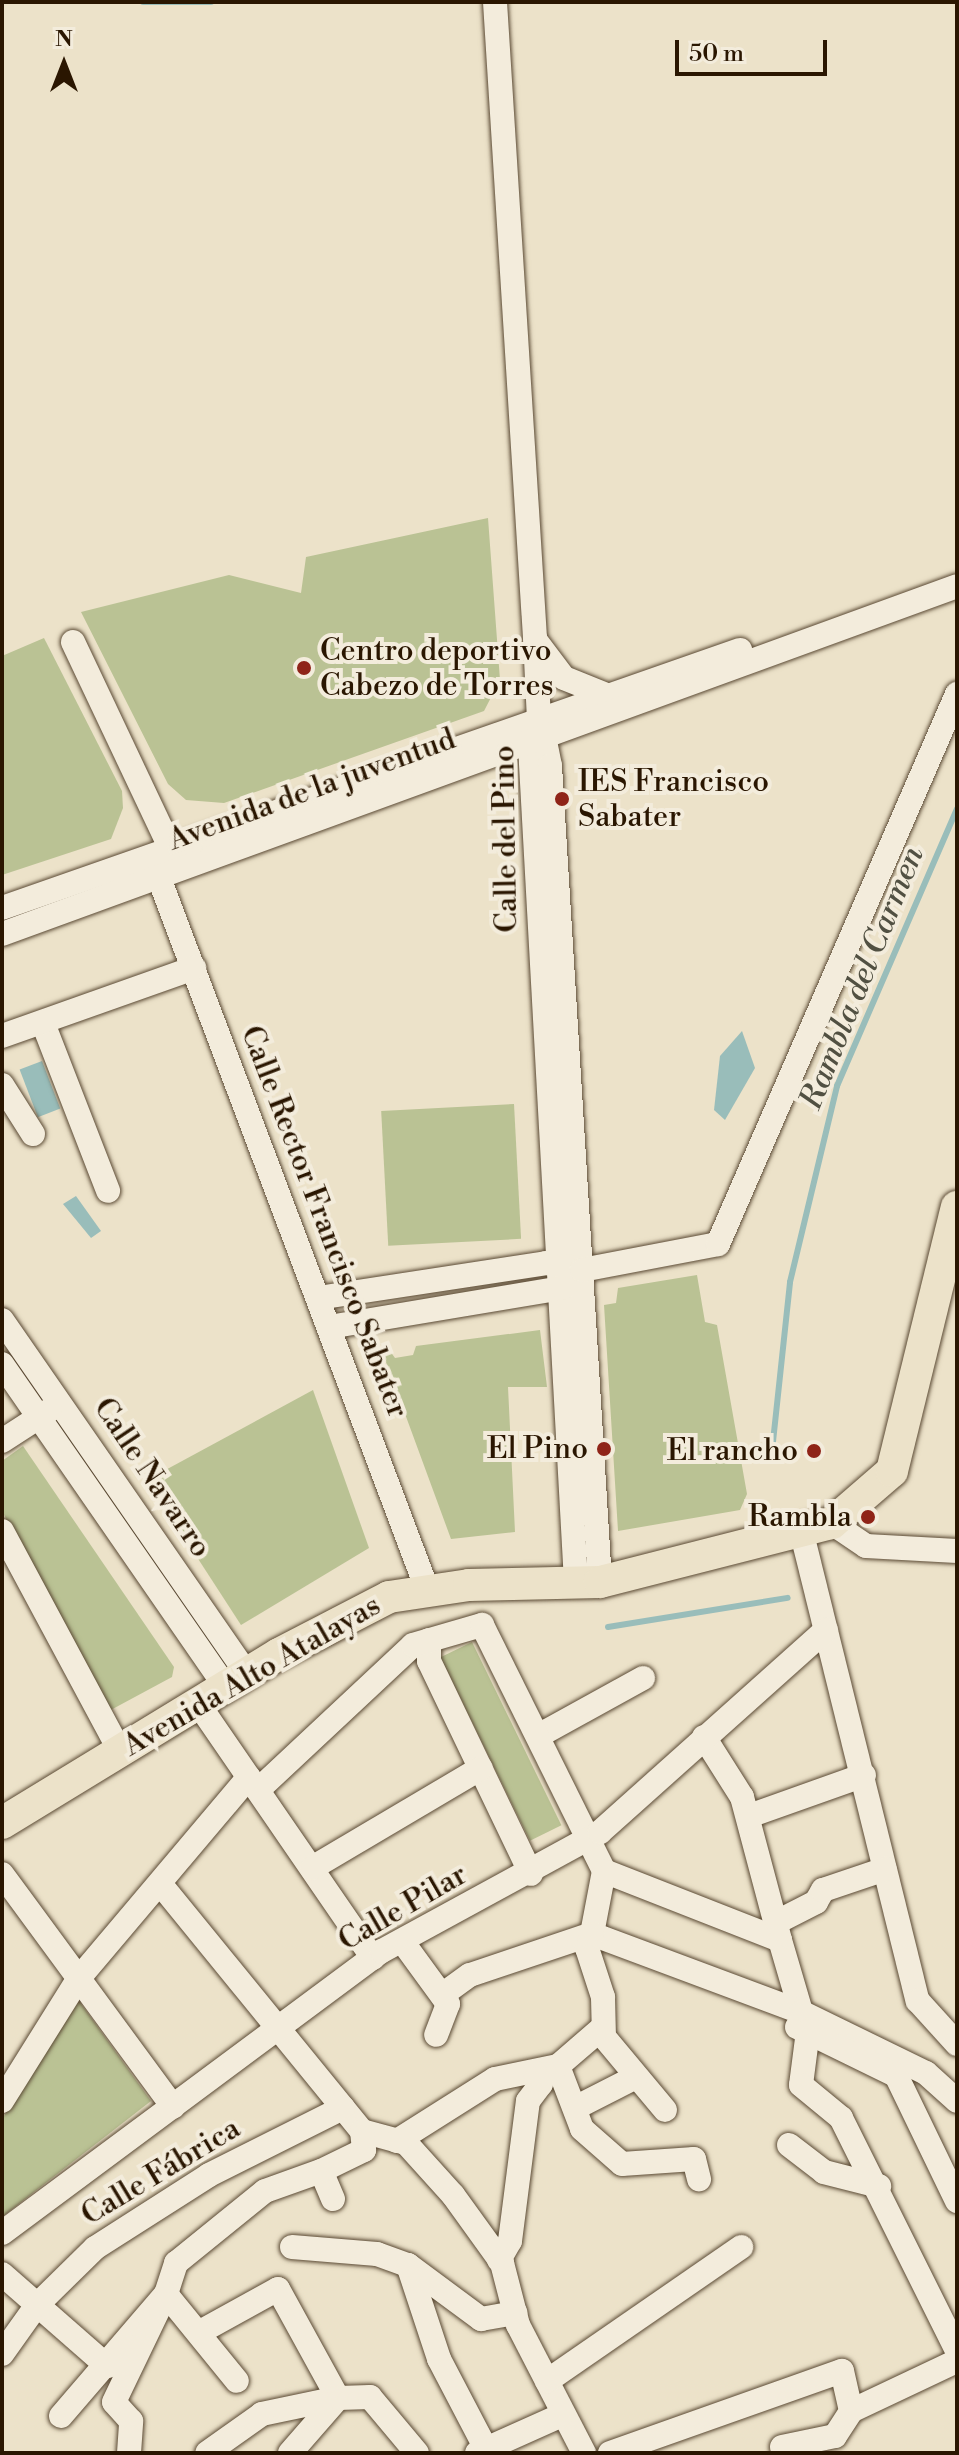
<!DOCTYPE html>
<meta charset="utf-8">
<style>
body{margin:0}
#map{position:relative;width:959px;height:2455px;overflow:hidden;background:#ece2c9;font-family:"Libre Bodoni",serif}
div>[style]{position:absolute}
.green>*{inset:0;background:#bac294;transform-origin:0 0}
.water>*{inset:0;background:#99bdba;transform-origin:0 0}
.stream>*{height:6px;margin:-3px;padding:0 3px;transform-origin:3px;border-radius:3px;background:#99bdba}
.roads{filter:drop-shadow(0 0 2px #5a4933) drop-shadow(0 0 2px #5a4933)}
.minor>*{height:24px;margin:-12px;padding:0 12px;transform-origin:12px;border-radius:12px;background:#f3ecdc}
.major>*{height:32px;margin:-16px;padding:0 16px;transform-origin:16px;border-radius:16px;background:#ece2c9}
.dots>*{width:22px;height:22px;translate:-50% -50%;box-sizing:border-box;border:4px solid #f3ecdc;border-radius:50%}
span{translate:-50% -50%;white-space:nowrap;text-align:center;line-height:1.15;-webkit-text-stroke:8px #f3ecdc;paint-order:stroke}
.poi-label{font-size:30px;color:#2a1601}
.left{translate:0 -50%;text-align:left}
.right{translate:-100% -50%;text-align:right}
.street-label{font-size:30px;color:#2a1601}
.water-label{font-size:32px;color:#515042;font-style:italic}
.frame{position:absolute;inset:0;border:4px solid #2a1601;pointer-events:none}
.north{position:absolute;left:24px;top:24px;width:80px;height:80px;-webkit-text-stroke:6px #f3ecdc;paint-order:stroke;rotate:0deg;font-size:22px;font-weight:700;line-height:32px;text-align:center;color:#2a1601}
.north::after{content:'';display:block;margin:auto;width:28px;height:36px;background:#2a1601;clip-path:polygon(50% 0,100% 100%,50% 72%,0 100%)}
.scale{position:absolute;left:675px;top:40px;width:152px;height:36px;box-sizing:border-box;border:4px solid #2a1601;border-top:0;padding-left:10px;font-size:24px;line-height:28px;white-space:nowrap;color:#2a1601;-webkit-text-stroke:6px #f3ecdc;paint-order:stroke}
</style>
<div id="map">
<div class="green">
<div style="clip-path:polygon(488px 518px,500px 680px,484px 711px,224px 803px,186px 800px,168px 784px,81px 612px,229px 575px,301px 593px,306px 557px)"></div>
<div style="clip-path:polygon(44px 638px,122px 791px,123px 808px,111px 839px,2px 875px,2px 656px)"></div>
<div style="left:514px;top:1104px;width:135px;height:133px;rotate:87deg"></div>
<div style="clip-path:polygon(697px 1275px,705px 1322px,717px 1325px,747px 1494px,740px 1510px,618px 1531px,604px 1305px,616px 1303px,618px 1288px)"></div>
<div style="clip-path:polygon(540px 1330px,547px 1387px,508px 1387px,515px 1532px,451px 1539px,383px 1354px,387px 1347px,395px 1358px,413px 1355px,416px 1346px)"></div>
<div style="clip-path:polygon(313px 1390px,369px 1548px,241px 1625px,147px 1480px)"></div>
<div style="clip-path:polygon(23px 1446px,174px 1667px,172px 1677px,107px 1712px,2px 1511px,2px 1461px)"></div>
<div style="left:472px;top:1642px;width:204px;height:35px;rotate:64deg"></div>
<div style="clip-path:polygon(79px 2001px,151px 2101px,2px 2217px,2px 2119px)"></div>
</div>
<div class="water">
<div style="clip-path:polygon(742px 1031px,755px 1068px,725px 1120px,714px 1110px,720px 1056px)"></div>
<div style="left:42px;top:1061px;width:51px;height:24px;rotate:69deg"></div>
<div style="clip-path:polygon(76px 1196px,101px 1231px,91px 1238px,63px 1204px)"></div>
</div>
<div class="stream">
<div style="left:143px;top:2px;width:68px"></div>
<div style="left:772px;top:1451px;width:170px;rotate:-83.9deg"></div>
<div style="left:790px;top:1282px;width:202px;rotate:-76.5deg"></div>
<div style="left:837px;top:1086px;width:302px;rotate:-66.6deg"></div>
<div style="left:608px;top:1627px;width:182px;rotate:-9.2deg"></div>
</div>
<div class="roads">
<div class="minor">
<div style="left:495px;top:2px;width:637px;rotate:86.4deg"></div>
<div style="left:535px;top:638px;width:83px;rotate:87.2deg"></div>
<div style="left:539px;top:721px;width:27px;rotate:110deg"></div>
<div style="left:530px;top:746px;width:837px;rotate:86.85deg"></div>
<div style="left:536px;top:641px;width:46px;rotate:52.9deg"></div>
<div style="left:564px;top:678px;width:48px;rotate:21.8deg"></div>
<div style="left:73px;top:642px;width:229px;rotate:64.7deg"></div>
<div style="left:171px;top:849px;width:31px;rotate:112deg"></div>
<div style="left:159px;top:878px;width:760px;rotate:69.35deg"></div>
<div style="left:542px;top:726px;width:41px;rotate:78.7deg"></div>
<div style="left:550px;top:766px;width:818px;rotate:86.49deg"></div>
<div style="left:2px;top:908px;width:782px;rotate:-19.27deg"></div>
<div style="left:2px;top:934px;width:1016px;rotate:-20.02deg"></div>
<div style="left:43px;top:1023px;width:180px;rotate:68.8deg"></div>
<div style="left:2px;top:1036px;width:204px;rotate:-19.5deg"></div>
<div style="left:2px;top:1085px;width:58px;rotate:57.7deg"></div>
<div style="left:318px;top:1298px;width:231px;rotate:-8.7deg"></div>
<div style="left:546px;top:1263px;width:30px;rotate:9deg"></div>
<div style="left:2px;top:1320px;width:431px;rotate:55.3deg"></div>
<div style="left:329px;top:1327px;width:237px;rotate:-9.5deg"></div>
<div style="left:563px;top:1288px;width:26px;rotate:-43deg"></div>
<div style="left:582px;top:1270px;width:138px;rotate:-10.8deg"></div>
<div style="left:718px;top:1244px;width:600px;rotate:-66.51deg"></div>
<div style="left:2px;top:1364px;width:394px;rotate:55.3deg"></div>
<div style="left:2px;top:1441px;width:57px;rotate:-32.9deg"></div>
<div style="left:832px;top:1523px;width:41px;rotate:34.1deg"></div>
<div style="left:866px;top:1546px;width:91px;rotate:3.1deg"></div>
<div style="left:2px;top:1531px;width:250px;rotate:61.8deg"></div>
<div style="left:802px;top:1534px;width:481px;rotate:76.1deg"></div>
<div style="left:918px;top:2001px;width:58px;rotate:47.8deg"></div>
<div style="left:429px;top:1640px;width:21px;rotate:90deg"></div>
<div style="left:429px;top:1661px;width:236px;rotate:64.4deg"></div>
<div style="left:199px;top:1705px;width:307px;rotate:55.5deg"></div>
<div style="left:538px;top:1736px;width:120px;rotate:-28.9deg"></div>
<div style="left:704px;top:1737px;width:71px;rotate:57.7deg"></div>
<div style="left:742px;top:1797px;width:148px;rotate:75.1deg"></div>
<div style="left:258px;top:1790px;width:212px;rotate:-43.1deg"></div>
<div style="left:413px;top:1645px;width:72px;rotate:-16.2deg"></div>
<div style="left:482px;top:1625px;width:275px;rotate:63.6deg"></div>
<div style="left:604px;top:1871px;width:189px;rotate:21.4deg"></div>
<div style="left:780px;top:1940px;width:75px;rotate:73.7deg"></div>
<div style="left:749px;top:1816px;width:122px;rotate:-19.6deg"></div>
<div style="left:312px;top:1868px;width:196px;rotate:-30.6deg"></div>
<div style="left:604px;top:1871px;width:64px;rotate:100.8deg"></div>
<div style="left:592px;top:1934px;width:223px;rotate:20.5deg"></div>
<div style="left:801px;top:2012px;width:139px;rotate:26deg"></div>
<div style="left:926px;top:2073px;width:42px;rotate:42.1deg"></div>
<div style="left:2px;top:1874px;width:289px;rotate:53.7deg"></div>
<div style="left:162px;top:1886px;width:316px;rotate:50.8deg"></div>
<div style="left:362px;top:2131px;width:46px;rotate:15.3deg"></div>
<div style="left:406px;top:2143px;width:70px;rotate:47.9deg"></div>
<div style="left:453px;top:2195px;width:84px;rotate:54.2deg"></div>
<div style="left:502px;top:2263px;width:64px;rotate:75.5deg"></div>
<div style="left:518px;top:2325px;width:144px;rotate:62.7deg"></div>
<div style="left:777px;top:1922px;width:44px;rotate:-27.1deg"></div>
<div style="left:816px;top:1902px;width:14px;rotate:-60deg"></div>
<div style="left:823px;top:1890px;width:65px;rotate:-18.7deg"></div>
<div style="left:402px;top:1941px;width:78px;rotate:53.9deg"></div>
<div style="left:448px;top:2004px;width:33px;rotate:111deg"></div>
<div style="left:442px;top:1995px;width:34px;rotate:-36deg"></div>
<div style="left:470px;top:1975px;width:129px;rotate:-18.6deg"></div>
<div style="left:592px;top:1934px;width:15px;rotate:110deg"></div>
<div style="left:587px;top:1948px;width:52px;rotate:71.9deg"></div>
<div style="left:603px;top:1997px;width:40px;rotate:88.6deg"></div>
<div style="left:604px;top:2037px;width:95px;rotate:50.1deg"></div>
<div style="left:797px;top:2027px;width:107px;rotate:26.1deg"></div>
<div style="left:808px;top:2031px;width:54px;rotate:97.4deg"></div>
<div style="left:801px;top:2085px;width:52px;rotate:39.5deg"></div>
<div style="left:841px;top:2118px;width:260px;rotate:63.5deg"></div>
<div style="left:558px;top:2066px;width:67px;rotate:69.1deg"></div>
<div style="left:582px;top:2129px;width:53px;rotate:41.2deg"></div>
<div style="left:622px;top:2164px;width:72px;rotate:-4deg"></div>
<div style="left:694px;top:2159px;width:21px;rotate:76deg"></div>
<div style="left:896px;top:2075px;width:140px;rotate:64.2deg"></div>
<div style="left:2px;top:2101px;width:145px;rotate:-58deg"></div>
<div style="left:79px;top:1978px;width:263px;rotate:-49.8deg"></div>
<div style="left:577px;top:2107px;width:66px;rotate:-27deg"></div>
<div style="left:397px;top:2141px;width:116px;rotate:-32.3deg"></div>
<div style="left:495px;top:2079px;width:64px;rotate:-11.7deg"></div>
<div style="left:558px;top:2066px;width:58px;rotate:-40.8deg"></div>
<div style="left:789px;top:2145px;width:44px;rotate:37.6deg"></div>
<div style="left:824px;top:2172px;width:57px;rotate:14.3deg"></div>
<div style="left:333px;top:2199px;width:30px;rotate:-113deg"></div>
<div style="left:321px;top:2171px;width:48px;rotate:-26deg"></div>
<div style="left:364px;top:2150px;width:19px;rotate:-96deg"></div>
<div style="left:2px;top:2233px;width:473px;rotate:-36.6deg"></div>
<div style="left:382px;top:1951px;width:248px;rotate:-28.6deg"></div>
<div style="left:600px;top:1832px;width:303px;rotate:-41.8deg"></div>
<div style="left:292px;top:2247px;width:85px;rotate:4.7deg"></div>
<div style="left:377px;top:2254px;width:33px;rotate:20deg"></div>
<div style="left:408px;top:2265px;width:91px;rotate:36.5deg"></div>
<div style="left:481px;top:2319px;width:35px;rotate:-10deg"></div>
<div style="left:499px;top:2260px;width:22px;rotate:-60deg"></div>
<div style="left:510px;top:2241px;width:141px;rotate:-82.7deg"></div>
<div style="left:528px;top:2101px;width:21px;rotate:-53deg"></div>
<div style="left:541px;top:2084px;width:13px;rotate:-117deg"></div>
<div style="left:408px;top:2265px;width:99px;rotate:71.7deg"></div>
<div style="left:439px;top:2359px;width:99px;rotate:62.4deg"></div>
<div style="left:2px;top:2274px;width:140px;rotate:41.2deg"></div>
<div style="left:200px;top:2332px;width:89px;rotate:-28.9deg"></div>
<div style="left:278px;top:2289px;width:124px;rotate:61.2deg"></div>
<div style="left:338px;top:2398px;width:78px;rotate:168.1deg"></div>
<div style="left:262px;top:2414px;width:67px;rotate:144.7deg"></div>
<div style="left:2px;top:2354px;width:60px;rotate:-54.5deg"></div>
<div style="left:37px;top:2305px;width:81px;rotate:-44.5deg"></div>
<div style="left:95px;top:2248px;width:135px;rotate:-32.6deg"></div>
<div style="left:209px;top:2175px;width:150px;rotate:-26.6deg"></div>
<div style="left:547px;top:2381px;width:236px;rotate:-34.6deg"></div>
<div style="left:61px;top:2416px;width:161px;rotate:-49.3deg"></div>
<div style="left:166px;top:2294px;width:33px;rotate:-72deg"></div>
<div style="left:176px;top:2263px;width:114px;rotate:-39deg"></div>
<div style="left:265px;top:2191px;width:59px;rotate:-19.7deg"></div>
<div style="left:782px;top:2447px;width:54px;rotate:-11.7deg"></div>
<div style="left:835px;top:2436px;width:30px;rotate:-57deg"></div>
<div style="left:851px;top:2411px;width:117px;rotate:-25.3deg"></div>
<div style="left:129px;top:2453px;width:32px;rotate:-86deg"></div>
<div style="left:131px;top:2421px;width:25px;rotate:-132deg"></div>
<div style="left:114px;top:2402px;width:120px;rotate:-64.3deg"></div>
<div style="left:166px;top:2294px;width:112px;rotate:50.8deg"></div>
<div style="left:290px;top:2453px;width:73px;rotate:-48.9deg"></div>
<div style="left:338px;top:2398px;width:32px;rotate:-2deg"></div>
<div style="left:370px;top:2397px;width:73px;rotate:50deg"></div>
<div style="left:477px;top:2453px;width:93px;rotate:-24.1deg"></div>
<div style="left:610px;top:2453px;width:246px;rotate:-19.5deg"></div>
<div style="left:842px;top:2371px;width:41px;rotate:77.3deg"></div>
</div>
<div class="major">
<div style="left:2px;top:1823px;width:324px;rotate:-31.4deg"></div>
<div style="left:279px;top:1654px;width:124px;rotate:-27.4deg"></div>
<div style="left:389px;top:1597px;width:81px;rotate:-8.5deg"></div>
<div style="left:469px;top:1585px;width:131px;rotate:-1.3deg"></div>
<div style="left:600px;top:1582px;width:239px;rotate:-14.3deg"></div>
<div style="left:832px;top:1523px;width:79px;rotate:-40.9deg"></div>
<div style="left:892px;top:1471px;width:272px;rotate:-76.2deg"></div>
</div>
</div>
<div class="dots">
<div style="left:304px;top:668px;background:#8f2418"></div>
<div style="left:562px;top:799px;background:#8f2418"></div>
<div style="left:604px;top:1449px;background:#8f2418"></div>
<div style="left:814px;top:1451px;background:#8f2418"></div>
<div style="left:868px;top:1517px;background:#8f2418"></div>
</div>
<div class="poi-label">
<span class="left" style="left:320px;top:668px">Centro deportivo<br>Cabezo de Torres</span>
<span class="left" style="left:578px;top:799px">IES Francisco<br>Sabater</span>
<span class="right" style="left:588px;top:1449px">El Pino</span>
<span class="right" style="left:798px;top:1451px">El rancho</span>
<span class="right" style="left:852px;top:1517px">Rambla</span>
</div>
<div class="street-label">
<span style="left:312px;top:790px;rotate:-20deg">Avenida de la juventud</span>
<span style="left:506px;top:839px;rotate:-91deg">Calle del Pino</span>
<span style="left:324px;top:1222px;rotate:69deg">Calle Rector Francisco Sabater</span>
<span style="left:152px;top:1478px;rotate:56deg">Calle Navarro</span>
<span style="left:252px;top:1676px;rotate:-30deg">Avenida Alto Atalayas</span>
<span style="left:403px;top:1908px;rotate:-30deg">Calle Pilar</span>
<span style="left:161px;top:2172px;rotate:-31deg">Calle Fábrica</span>
</div>
<div class="water-label">
<span style="left:862px;top:978px;rotate:-68deg">Rambla del Carmen</span>
</div>
<div class="frame"></div>
<div class="north">N</div>
<div class="scale">50 m</div>
</div>
